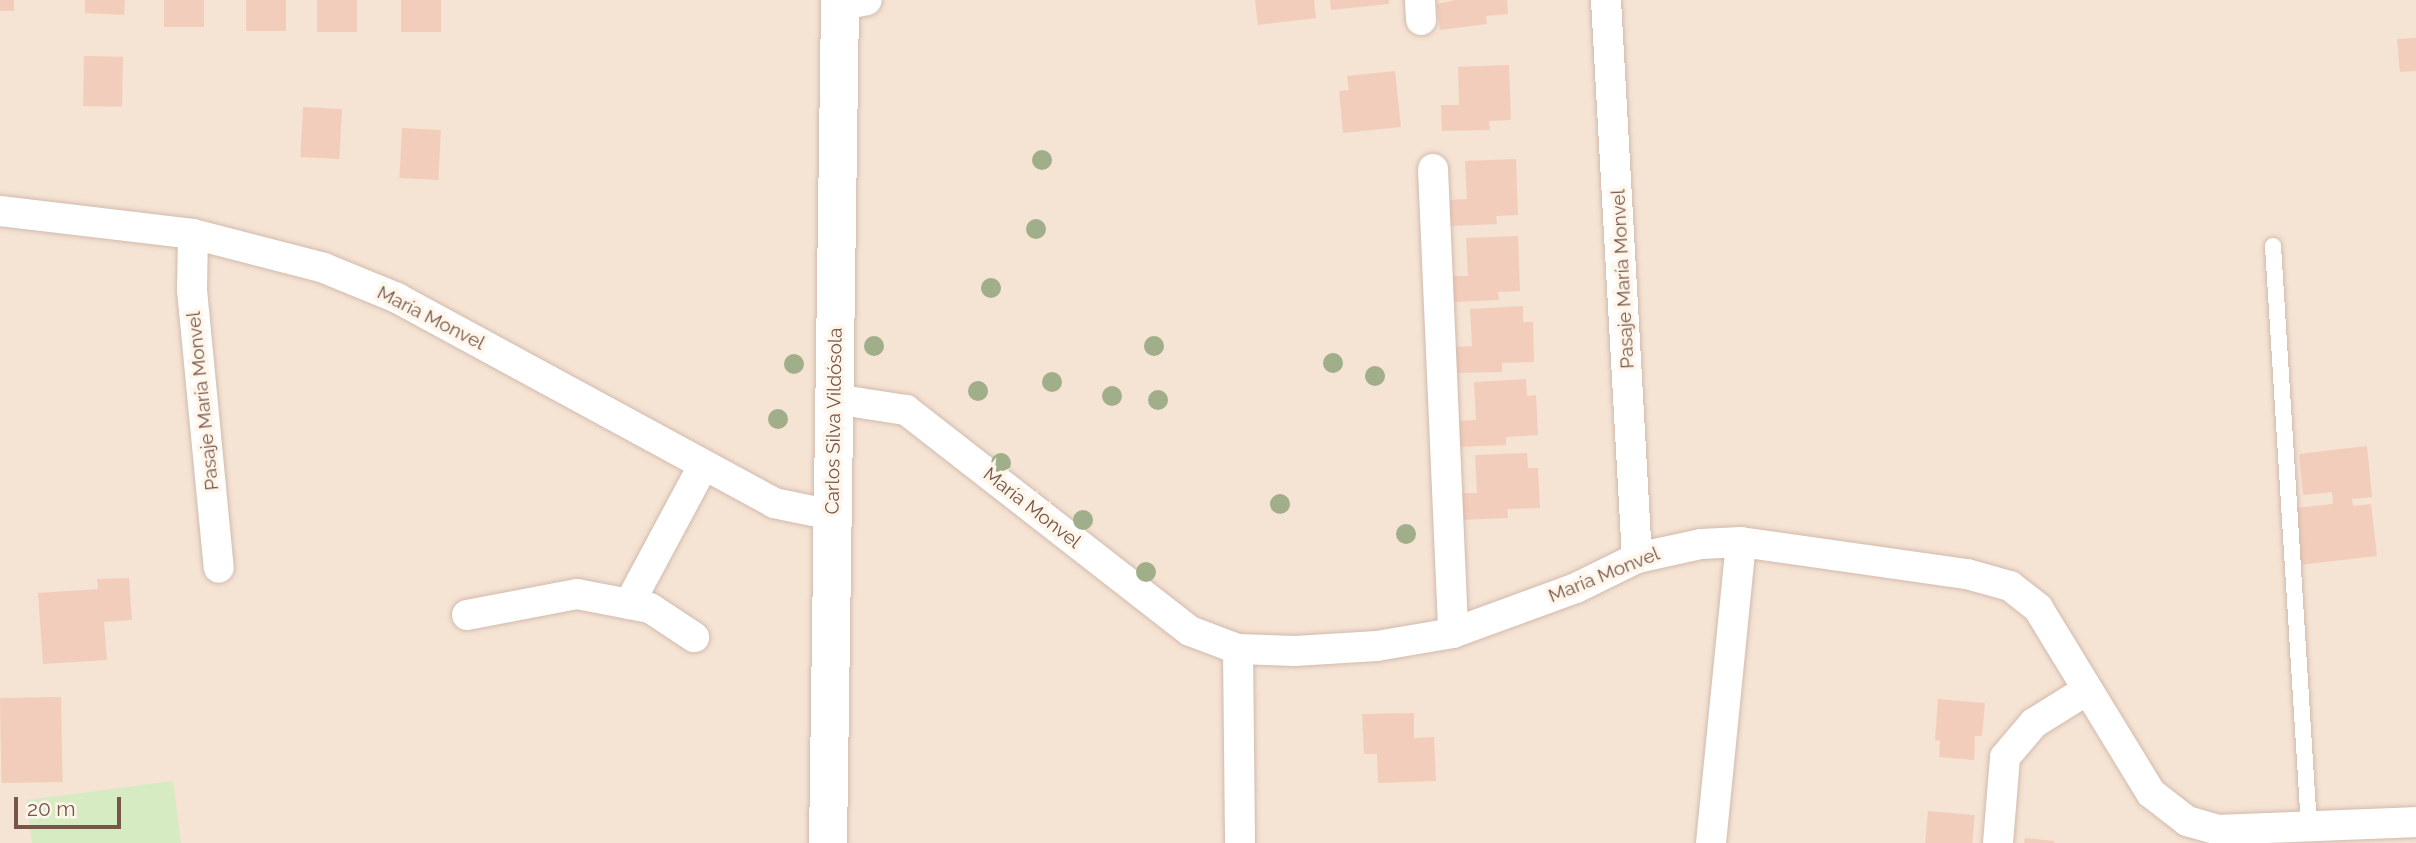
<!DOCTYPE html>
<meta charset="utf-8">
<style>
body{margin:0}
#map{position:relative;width:2416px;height:843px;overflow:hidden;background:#fdf2e5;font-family:Raleway,sans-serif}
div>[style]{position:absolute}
.residential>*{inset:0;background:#f5e3d3;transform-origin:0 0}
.green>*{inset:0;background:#d6ebc2}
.building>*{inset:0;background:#f3cdbb;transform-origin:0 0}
.roads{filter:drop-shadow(0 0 2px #d1baad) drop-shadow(0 0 2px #d1baad)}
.lane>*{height:16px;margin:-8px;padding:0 8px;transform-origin:8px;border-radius:8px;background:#fff}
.street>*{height:30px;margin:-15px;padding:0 15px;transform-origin:15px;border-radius:15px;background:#fff}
.secondary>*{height:38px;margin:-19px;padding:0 19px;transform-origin:19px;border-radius:19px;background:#fff}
.trees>*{width:20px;height:20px;margin:-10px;border-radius:50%;background:#a0ae89}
span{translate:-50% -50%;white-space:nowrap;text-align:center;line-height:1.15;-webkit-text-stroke:7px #fff6eb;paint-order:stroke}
.street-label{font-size:19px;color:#775649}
.scale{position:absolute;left:14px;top:797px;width:107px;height:32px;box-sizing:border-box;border:4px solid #775649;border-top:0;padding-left:9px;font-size:21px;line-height:24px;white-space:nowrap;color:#775649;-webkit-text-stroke:5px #fff6eb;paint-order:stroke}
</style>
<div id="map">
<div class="residential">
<div style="left:0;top:0;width:2416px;height:843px"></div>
</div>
<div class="green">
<div style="clip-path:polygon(173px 781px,181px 843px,32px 843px,27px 800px)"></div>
</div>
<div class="building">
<div style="left:0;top:0;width:14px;height:11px"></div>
<div style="clip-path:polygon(85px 0,125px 0,124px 15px,85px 13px)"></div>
<div style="left:164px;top:0;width:40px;height:27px"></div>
<div style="left:246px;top:0;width:40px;height:31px"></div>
<div style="left:317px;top:0;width:40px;height:32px"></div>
<div style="left:401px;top:0;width:40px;height:32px"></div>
<div style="clip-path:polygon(1255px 0,1314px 0,1316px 18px,1258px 25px)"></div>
<div style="clip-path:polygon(1330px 0,1389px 0,1389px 4px,1331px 10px)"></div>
<div style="clip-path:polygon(1455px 0,1507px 0,1508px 14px,1486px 16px,1487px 24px,1440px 30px,1437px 4px)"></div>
<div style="clip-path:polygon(2416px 38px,2416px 71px,2400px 72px,2397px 39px)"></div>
<div style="left:84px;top:56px;width:39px;height:50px;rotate:1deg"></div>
<div style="clip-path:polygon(1509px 65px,1511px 120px,1489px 121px,1490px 130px,1442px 131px,1441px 105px,1459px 105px,1458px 67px)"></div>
<div style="clip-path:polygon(1395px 71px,1401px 127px,1343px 133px,1339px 91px,1349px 90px,1347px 76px)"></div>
<div style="left:303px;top:107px;width:39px;height:50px;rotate:3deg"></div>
<div style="left:402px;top:128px;width:39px;height:50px;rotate:3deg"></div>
<div style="clip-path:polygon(1516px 159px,1518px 215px,1496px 216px,1497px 224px,1450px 226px,1448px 200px,1467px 199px,1465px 161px)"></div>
<div style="clip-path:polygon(1518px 236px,1520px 291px,1498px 292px,1499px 300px,1451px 302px,1450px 276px,1468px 276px,1466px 238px)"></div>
<div style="clip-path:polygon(1523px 306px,1523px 322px,1533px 322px,1534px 362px,1502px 363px,1502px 372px,1455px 373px,1454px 347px,1472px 346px,1470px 309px)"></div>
<div style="clip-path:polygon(1526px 379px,1527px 396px,1536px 395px,1538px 435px,1506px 437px,1506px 445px,1459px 447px,1458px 421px,1476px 420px,1474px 382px)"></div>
<div style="clip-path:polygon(2367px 446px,2372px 497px,2352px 499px,2353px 506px,2371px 504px,2377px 556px,2299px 565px,2293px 508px,2333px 504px,2332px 492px,2303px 495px,2299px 454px)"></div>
<div style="clip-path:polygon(1527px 453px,1528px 468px,1538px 468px,1540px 508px,1507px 509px,1508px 518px,1461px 520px,1460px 493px,1477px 493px,1475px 455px)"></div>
<div style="clip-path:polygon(129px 578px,132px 620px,104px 622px,107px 660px,43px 664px,38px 593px,98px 589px,97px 579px)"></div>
<div style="left:61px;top:697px;width:85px;height:61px;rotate:89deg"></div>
<div style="clip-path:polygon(1938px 699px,1985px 703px,1982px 736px,1975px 736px,1974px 760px,1939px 757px,1940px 741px,1935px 740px)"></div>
<div style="clip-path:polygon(1414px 713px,1414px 738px,1434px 737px,1436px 781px,1378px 783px,1377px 754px,1364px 754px,1362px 714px)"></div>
<div style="left:1928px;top:811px;width:47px;height:32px;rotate:5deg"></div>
<div style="clip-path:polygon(2025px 838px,2054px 841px,2054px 843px,2024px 843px)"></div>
</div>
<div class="roads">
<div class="lane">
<div style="left:2273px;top:246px;width:582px;rotate:86.45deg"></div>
</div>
<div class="street">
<div style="left:1420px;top:0;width:20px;rotate:87deg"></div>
<div style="left:1606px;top:0;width:559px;rotate:86.82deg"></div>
<div style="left:840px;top:5px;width:27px;rotate:-10deg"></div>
<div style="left:1433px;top:169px;width:464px;rotate:87.5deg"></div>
<div style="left:0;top:211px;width:194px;rotate:6.8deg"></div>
<div style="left:193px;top:234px;width:135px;rotate:14.5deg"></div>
<div style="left:324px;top:268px;width:79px;rotate:22.3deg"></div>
<div style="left:397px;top:298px;width:429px;rotate:28.5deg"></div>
<div style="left:774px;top:503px;width:59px;rotate:11.7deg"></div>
<div style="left:193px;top:234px;width:56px;rotate:91deg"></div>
<div style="left:192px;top:290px;width:279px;rotate:84.5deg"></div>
<div style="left:835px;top:399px;width:72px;rotate:8.8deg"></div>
<div style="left:906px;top:410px;width:360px;rotate:37.9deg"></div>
<div style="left:1190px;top:631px;width:51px;rotate:20.6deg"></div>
<div style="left:1238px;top:649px;width:57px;rotate:2deg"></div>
<div style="left:1295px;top:651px;width:82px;rotate:-3.5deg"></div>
<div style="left:1377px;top:646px;width:77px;rotate:-9.7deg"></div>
<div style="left:1453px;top:633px;width:131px;rotate:-20.1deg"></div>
<div style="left:1576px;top:588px;width:68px;rotate:-26.2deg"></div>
<div style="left:1637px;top:558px;width:66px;rotate:-12.3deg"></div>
<div style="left:1701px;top:544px;width:40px;rotate:-2.9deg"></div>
<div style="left:1741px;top:542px;width:228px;rotate:8.1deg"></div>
<div style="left:1967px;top:574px;width:45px;rotate:15.6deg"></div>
<div style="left:2010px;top:586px;width:36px;rotate:38deg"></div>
<div style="left:2038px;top:608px;width:217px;rotate:58.6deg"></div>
<div style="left:2151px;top:793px;width:46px;rotate:37.9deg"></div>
<div style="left:2187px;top:821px;width:33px;rotate:16deg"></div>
<div style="left:2219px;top:830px;width:197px;rotate:-2.3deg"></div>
<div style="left:629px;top:604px;width:157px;rotate:-61.8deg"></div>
<div style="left:467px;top:615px;width:112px;rotate:-10.8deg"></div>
<div style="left:577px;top:594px;width:74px;rotate:10.9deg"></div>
<div style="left:650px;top:608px;width:53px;rotate:33.4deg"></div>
<div style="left:1238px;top:649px;width:194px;rotate:89.4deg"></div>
<div style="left:1711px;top:843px;width:302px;rotate:-84.3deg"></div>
<div style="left:1998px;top:843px;width:86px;rotate:-85.3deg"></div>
<div style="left:2005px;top:757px;width:45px;rotate:-49.5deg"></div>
<div style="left:2034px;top:723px;width:62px;rotate:-31.9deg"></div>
</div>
<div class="secondary">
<div style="left:828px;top:843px;width:843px;rotate:-89.18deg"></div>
</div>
</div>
<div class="trees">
<div style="left:1042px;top:160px"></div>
<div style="left:1036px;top:229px"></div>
<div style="left:991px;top:288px"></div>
<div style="left:874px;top:346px"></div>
<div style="left:1154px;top:346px"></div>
<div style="left:1333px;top:363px"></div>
<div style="left:794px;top:364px"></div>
<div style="left:1375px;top:376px"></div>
<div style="left:1052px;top:382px"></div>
<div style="left:978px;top:391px"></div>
<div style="left:1112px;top:396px"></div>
<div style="left:1158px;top:400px"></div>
<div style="left:778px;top:419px"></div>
<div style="left:1001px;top:463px"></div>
<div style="left:1280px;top:504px"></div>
<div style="left:1083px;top:520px"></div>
<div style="left:1406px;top:534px"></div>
<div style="left:1146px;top:572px"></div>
</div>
<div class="street-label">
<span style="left:1623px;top:279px;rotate:-93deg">Pasaje María Monvel</span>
<span style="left:431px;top:318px;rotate:27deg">María Monvel</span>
<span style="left:203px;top:401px;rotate:-96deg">Pasaje María Monvel</span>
<span style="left:834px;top:421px;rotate:-89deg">Carlos Silva Vildósola</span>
<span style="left:1032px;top:508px;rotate:38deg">María Monvel</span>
<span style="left:1604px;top:575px;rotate:-22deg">María Monvel</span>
</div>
<div class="scale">20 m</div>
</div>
